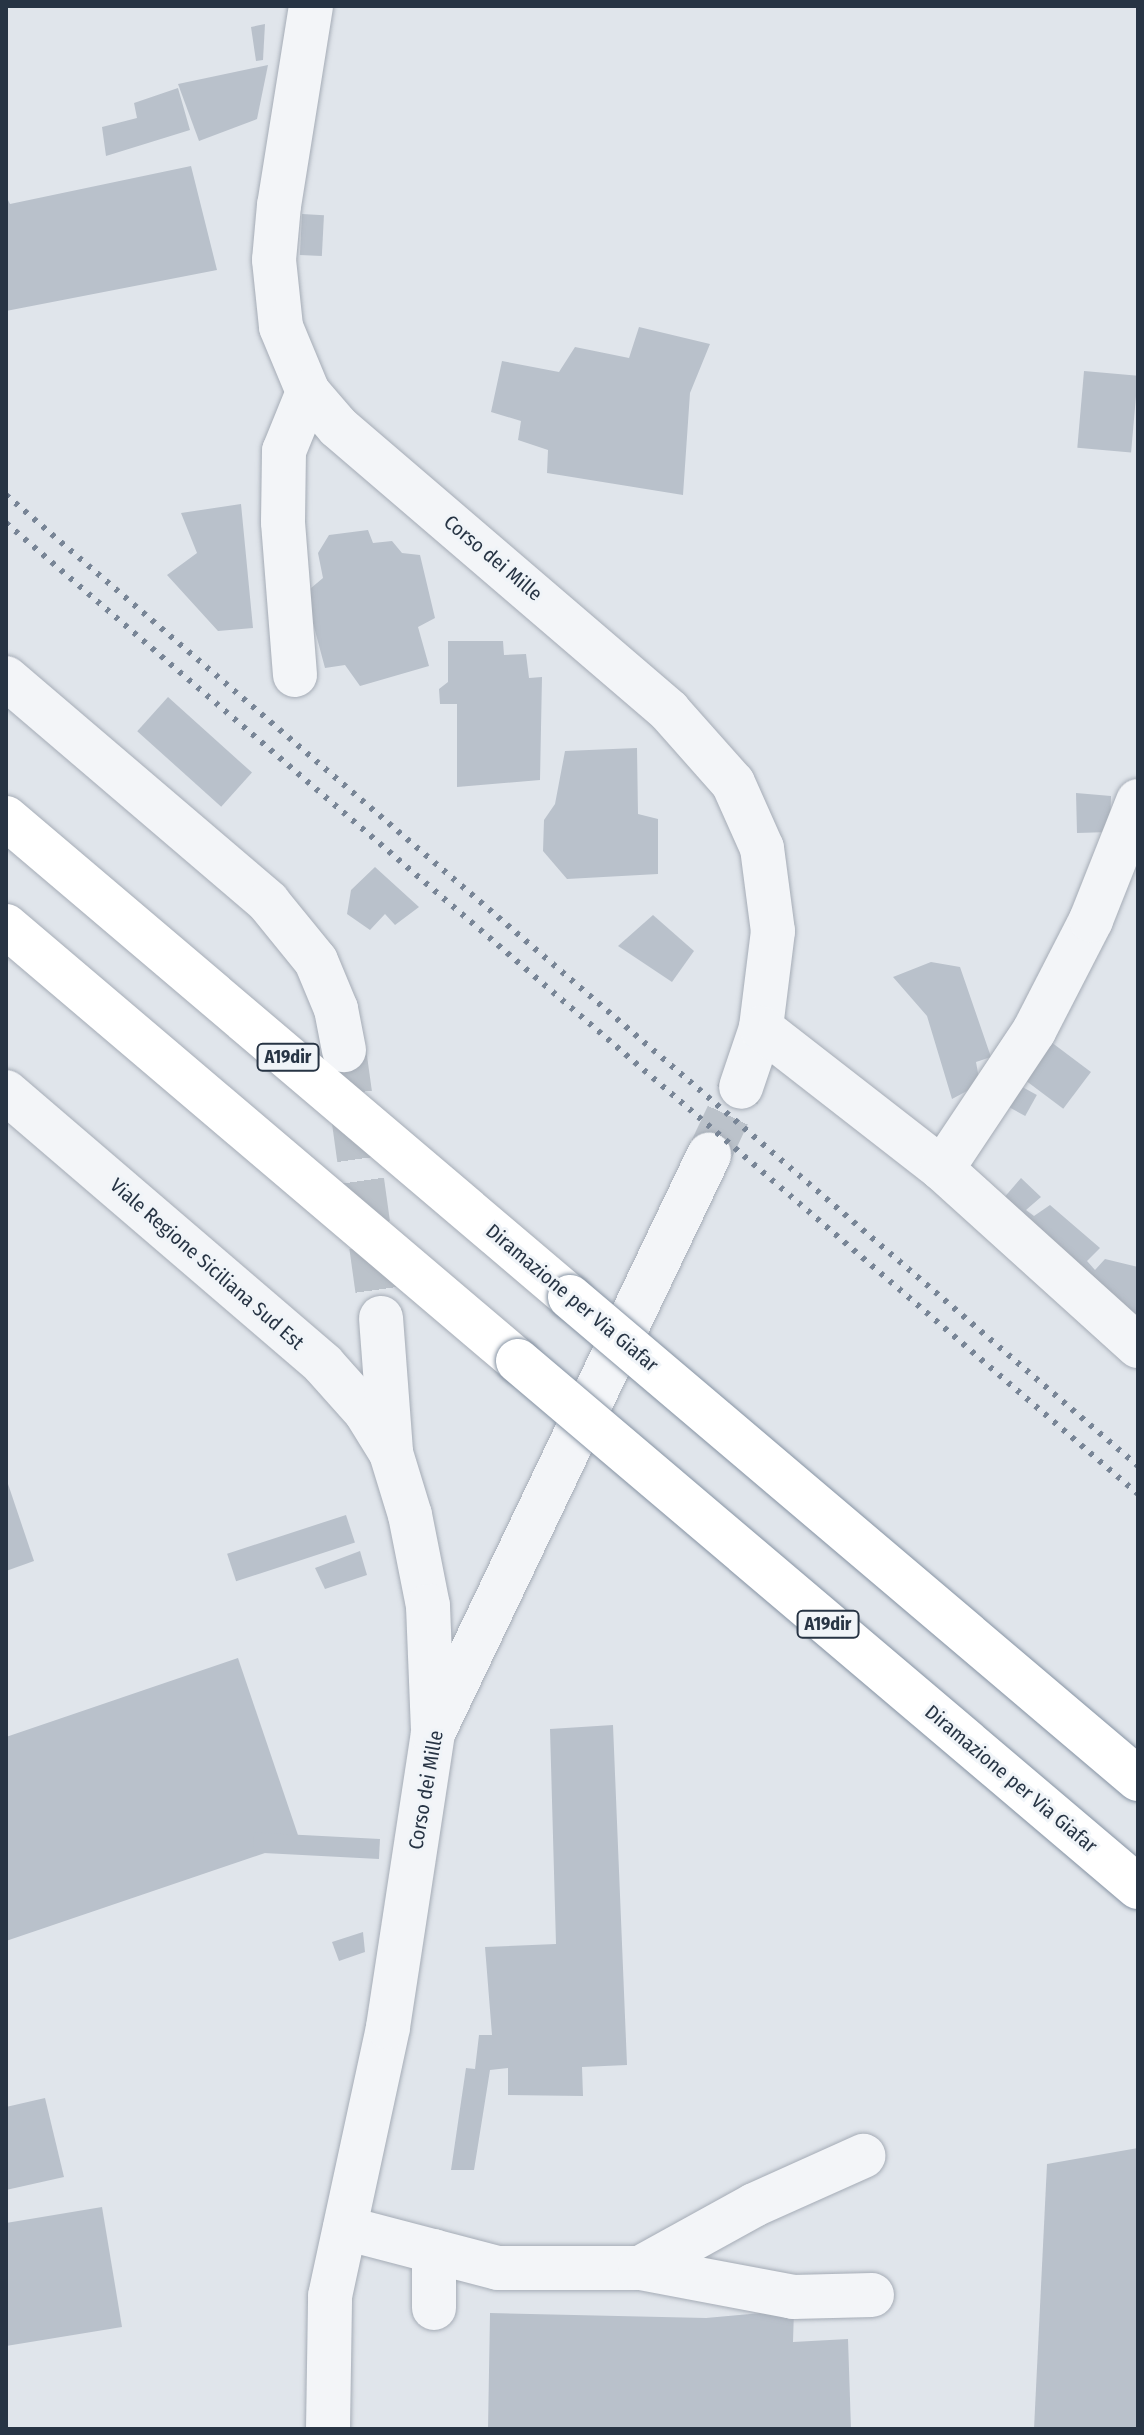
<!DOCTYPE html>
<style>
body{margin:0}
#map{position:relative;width:1144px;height:2435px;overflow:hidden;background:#e0e5eb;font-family:"Fira Sans Condensed",sans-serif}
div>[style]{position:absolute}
.building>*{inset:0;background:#b9c1cb;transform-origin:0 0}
.minor-tunnel>*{height:44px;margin-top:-22px;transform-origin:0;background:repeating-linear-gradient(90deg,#bbc2ca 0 44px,transparent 0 66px)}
.roads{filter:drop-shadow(0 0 2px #a5acb6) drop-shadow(0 0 2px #a5acb6)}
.minor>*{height:44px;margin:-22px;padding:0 22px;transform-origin:22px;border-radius:22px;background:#f3f5f8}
.highway>*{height:44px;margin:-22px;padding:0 22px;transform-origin:22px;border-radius:22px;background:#fff}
.rail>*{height:6px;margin-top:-3px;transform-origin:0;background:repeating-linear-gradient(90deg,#788596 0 4px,transparent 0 12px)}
.bridges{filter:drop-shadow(0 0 2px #8693a3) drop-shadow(0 0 2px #8693a3)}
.highway-bridge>*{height:44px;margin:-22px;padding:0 22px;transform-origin:22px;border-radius:22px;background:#fff}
span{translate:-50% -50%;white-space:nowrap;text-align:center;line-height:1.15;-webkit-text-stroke:6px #f0f4f8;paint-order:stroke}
.shield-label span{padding:2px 6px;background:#f0f4f8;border:2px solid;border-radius:6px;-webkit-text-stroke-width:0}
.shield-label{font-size:18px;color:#273444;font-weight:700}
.street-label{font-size:20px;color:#273444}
.frame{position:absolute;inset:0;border:8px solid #273444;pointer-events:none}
</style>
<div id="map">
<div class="building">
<div style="clip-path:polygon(265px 24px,263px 60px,256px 61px,251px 27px)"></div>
<div style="clip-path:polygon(268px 65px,257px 119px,199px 141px,178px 84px)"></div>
<div style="clip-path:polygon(178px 88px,190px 130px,106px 156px,102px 127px,137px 118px,134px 103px)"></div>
<div style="clip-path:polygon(191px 166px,217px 270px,6px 311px,6px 196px,10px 204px)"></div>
<div style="left:302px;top:214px;width:22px;height:41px;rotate:3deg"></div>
<div style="clip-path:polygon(639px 327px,710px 344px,690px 393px,683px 495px,547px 473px,548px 450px,518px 440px,521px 421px,491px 412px,502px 361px,559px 372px,575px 347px,629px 358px)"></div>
<div style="left:1084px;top:371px;width:54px;height:77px;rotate:5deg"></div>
<div style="clip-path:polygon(241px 504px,253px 628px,218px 631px,167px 575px,197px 553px,181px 513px)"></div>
<div style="clip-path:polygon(368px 530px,373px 543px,392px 541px,402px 553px,420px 555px,435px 618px,418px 627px,429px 666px,360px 686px,345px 665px,325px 668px,305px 593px,323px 578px,318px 553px,329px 535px)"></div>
<div style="clip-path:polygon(448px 641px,503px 641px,504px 655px,526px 654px,529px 678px,542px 677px,540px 780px,457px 787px,457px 704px,440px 704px,439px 689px,448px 682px)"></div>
<div style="left:168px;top:697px;width:113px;height:46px;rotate:42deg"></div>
<div style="clip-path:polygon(637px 748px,638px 814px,658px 819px,658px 874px,567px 879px,543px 851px,544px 820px,555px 804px,565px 751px)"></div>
<div style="clip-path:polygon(1076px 793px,1111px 796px,1110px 832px,1077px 833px)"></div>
<div style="clip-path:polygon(375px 867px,419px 907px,395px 925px,385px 914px,370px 930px,347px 914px,351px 890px)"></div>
<div style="clip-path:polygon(653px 915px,694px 951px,672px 982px,618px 946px)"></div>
<div style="clip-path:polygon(931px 962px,960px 967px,991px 1057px,976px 1062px,980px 1084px,952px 1099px,927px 1016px,893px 977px)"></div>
<div style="left:1047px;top:1039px;width:55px;height:46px;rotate:37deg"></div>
<div style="left:1015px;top:1083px;width:25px;height:24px;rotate:29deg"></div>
<div style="clip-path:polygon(1021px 1178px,1041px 1197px,1026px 1210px,1034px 1216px,1050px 1205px,1100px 1248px,1087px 1261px,1095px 1270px,1105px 1259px,1138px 1267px,1138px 1330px,996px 1207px)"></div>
<div style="clip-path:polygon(6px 1478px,34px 1561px,6px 1571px)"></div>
<div style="left:346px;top:1515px;width:29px;height:125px;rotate:72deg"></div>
<div style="clip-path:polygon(360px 1551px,367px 1575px,325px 1589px,315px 1568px)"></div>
<div style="clip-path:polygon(238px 1658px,300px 1841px,6px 1941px,6px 1737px)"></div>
<div style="clip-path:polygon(613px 1725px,627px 2065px,582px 2067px,583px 2096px,508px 2095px,508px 2068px,490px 2070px,474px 2170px,451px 2170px,466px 2068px,475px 2069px,479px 2035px,492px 2035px,485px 1947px,556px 1944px,550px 1729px)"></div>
<div style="left:380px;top:1839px;width:20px;height:126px;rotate:93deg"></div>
<div style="clip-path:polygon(363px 1932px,365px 1952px,339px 1961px,332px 1942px)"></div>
<div style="clip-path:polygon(45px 2098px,64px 2177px,6px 2190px,6px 2107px)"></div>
<div style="clip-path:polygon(1138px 2148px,1138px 2429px,1034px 2429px,1047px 2164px)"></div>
<div style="clip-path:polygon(102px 2207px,122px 2327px,6px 2346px,6px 2223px)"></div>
<div style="clip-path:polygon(794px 2310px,793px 2342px,848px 2339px,851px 2429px,488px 2429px,490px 2313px,706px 2318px)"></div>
</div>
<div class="minor-tunnel">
<div style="left:344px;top:1050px;width:271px;rotate:82.1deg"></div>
<div style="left:709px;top:1155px;width:75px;rotate:-64.8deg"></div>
</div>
<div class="roads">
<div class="minor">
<div style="left:311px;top:6px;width:202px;rotate:99.1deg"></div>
<div style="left:279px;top:205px;width:55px;rotate:95.2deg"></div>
<div style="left:274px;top:260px;width:67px;rotate:84deg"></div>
<div style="left:281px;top:327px;width:70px;rotate:67.4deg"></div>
<div style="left:308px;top:392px;width:46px;rotate:49.4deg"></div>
<div style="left:338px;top:427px;width:436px;rotate:40.6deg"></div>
<div style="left:669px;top:711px;width:96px;rotate:48.4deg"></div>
<div style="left:733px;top:783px;width:71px;rotate:66deg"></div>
<div style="left:762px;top:848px;width:84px;rotate:82.5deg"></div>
<div style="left:773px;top:931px;width:98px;rotate:97.1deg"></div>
<div style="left:761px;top:1028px;width:62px;rotate:108.7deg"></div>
<div style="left:295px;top:675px;width:153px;rotate:-94.5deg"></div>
<div style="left:283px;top:522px;width:71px;rotate:-89.2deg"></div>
<div style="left:284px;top:451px;width:64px;rotate:-67.9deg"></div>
<div style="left:6px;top:678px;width:345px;rotate:40.5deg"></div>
<div style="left:268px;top:902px;width:76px;rotate:50.9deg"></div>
<div style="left:316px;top:961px;width:52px;rotate:67.4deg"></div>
<div style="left:336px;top:1009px;width:42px;rotate:79deg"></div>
<div style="left:761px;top:1028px;width:229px;rotate:37.9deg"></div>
<div style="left:942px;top:1169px;width:264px;rotate:42.1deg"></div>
<div style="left:6px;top:1092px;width:418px;rotate:40.6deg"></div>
<div style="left:323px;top:1364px;width:63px;rotate:48.2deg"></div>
<div style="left:365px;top:1411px;width:49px;rotate:58.2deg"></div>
<div style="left:391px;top:1453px;width:65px;rotate:73deg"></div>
<div style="left:410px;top:1515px;width:93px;rotate:78.8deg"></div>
<div style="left:428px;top:1606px;width:122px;rotate:87.7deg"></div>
<div style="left:942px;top:1169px;width:166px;rotate:-56.3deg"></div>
<div style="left:1034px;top:1031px;width:125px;rotate:-62.8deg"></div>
<div style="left:1091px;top:920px;width:128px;rotate:-68.4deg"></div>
<div style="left:381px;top:1318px;width:133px;rotate:85.7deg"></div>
<div style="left:345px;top:2228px;width:158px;rotate:14.7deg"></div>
<div style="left:498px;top:2268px;width:142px"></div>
<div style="left:640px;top:2268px;width:156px;rotate:10.7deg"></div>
<div style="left:793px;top:2297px;width:79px;rotate:-1.5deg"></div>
<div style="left:434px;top:2251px;width:57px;rotate:90deg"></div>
<div style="left:640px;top:2268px;width:130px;rotate:-28.9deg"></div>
<div style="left:754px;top:2205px;width:120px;rotate:-24.2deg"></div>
<div style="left:328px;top:2429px;width:133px;rotate:-89.1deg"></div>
<div style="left:330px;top:2296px;width:275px;rotate:-77.8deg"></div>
<div style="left:388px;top:2027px;width:297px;rotate:-81.3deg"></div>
<div style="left:433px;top:1733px;width:641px;rotate:-64.48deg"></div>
</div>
<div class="highway">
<div style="left:6px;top:818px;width:740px;rotate:40.34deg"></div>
<div style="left:6px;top:926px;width:672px;rotate:40.35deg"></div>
</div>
</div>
<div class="rail">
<div style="left:6px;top:495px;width:1491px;rotate:40.62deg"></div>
<div style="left:6px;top:523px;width:1491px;rotate:40.62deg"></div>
</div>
<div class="bridges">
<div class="highway-bridge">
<div style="left:570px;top:1297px;width:745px;rotate:40.32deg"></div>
<div style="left:518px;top:1361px;width:813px;rotate:40.31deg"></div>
</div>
</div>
<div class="shield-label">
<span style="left:288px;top:1057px">A19dir</span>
<span style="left:828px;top:1624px">A19dir</span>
</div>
<div class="street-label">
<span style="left:493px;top:558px;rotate:40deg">Corso dei Mille</span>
<span style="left:207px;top:1264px;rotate:41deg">Viale Regione Siciliana Sud Est</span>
<span style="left:572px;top:1298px;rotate:40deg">Diramazione per Via Giafar</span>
<span style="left:1011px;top:1779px;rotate:40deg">Diramazione per Via Giafar</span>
<span style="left:426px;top:1790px;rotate:-80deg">Corso dei Mille</span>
</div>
<div class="frame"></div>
</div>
